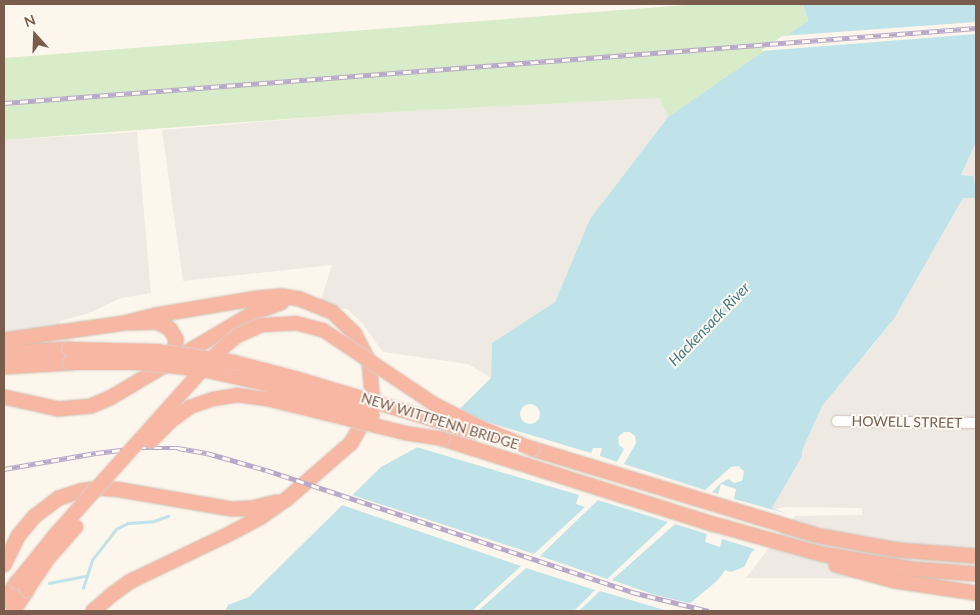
<!DOCTYPE html>
<style>
body{margin:0}
#map{position:relative;width:980px;height:615px;overflow:hidden;background:#fdf6ec;font-family:Lato,sans-serif}
div>[style]{position:absolute}
.industrial>*{inset:0;background:#efe9e4}
.green>*{inset:0;background:#d8ecc9}
.water>*{inset:0;background:#bfe3e8}
.pier>*{inset:0;background:#fdf6ec}
.round{border-radius:50%}
.stream>*{height:2.5px;margin:-1.25px;padding:0 1.25px;transform-origin:1.25px;border-radius:1.25px;background:#bfe3e8}
.roads{filter:drop-shadow(0 0 1px #d1beb0) drop-shadow(0 0 1px #d1beb0)}
.minor>*{height:10px;margin:-5px;padding:0 5px;transform-origin:5px;border-radius:5px;background:#fff}
.highway>*{height:14px;margin:-7px;padding:0 7px;transform-origin:7px;border-radius:7px;background:#f7b7a3}
.rail>*{height:4.5px;margin-top:-2.25px;transform-origin:0;background:repeating-linear-gradient(90deg,#fffaf3 0 8px,#b9a8c9 0 16px);box-sizing:border-box;border-block:1px solid #b9a8c9}
.bridges{filter:drop-shadow(0 0 1px #dad1cd) drop-shadow(0 0 1px #dad1cd)}
.highway-bridge>*{height:14px;margin:-7px;padding:0 7px;transform-origin:7px;border-radius:7px;background:#f7b7a3}
span{translate:-50% -50%;white-space:nowrap;text-align:center;line-height:1.15;-webkit-text-stroke:4px #fffaf3;paint-order:stroke}
.street-label{font-size:14px;color:#7a5c4d}
.water-label{font-size:15px;color:#437c86;font-style:italic}
.frame{position:absolute;inset:0;border:5px solid #7a5c4d;pointer-events:none}
.north{position:absolute;left:10px;top:10px;width:50px;height:50px;-webkit-text-stroke:4px #fffaf3;paint-order:stroke;rotate:340deg;font-size:14px;font-weight:700;line-height:20px;text-align:center;color:#7a5c4d}
.north::after{content:'';display:block;margin:auto;width:18px;height:22px;background:#7a5c4d;clip-path:polygon(50% 0,100% 100%,50% 72%,0 100%)}
</style>
<div id="map">
<div class="industrial">
<div style="clip-path:polygon(659px 98px,668px 117px,590px 219px,555px 302px,492px 343px,491px 378px,468px 364px,383px 352px,363px 324px,347px 309px,319px 306px,332px 265px,183px 281px,162px 130px,367px 113px)"></div>
<div style="clip-path:polygon(137px 132px,151px 293px,121px 298px,89px 313px,60px 321px,60px 325px,4px 333px,4px 140px)"></div>
<div style="clip-path:polygon(976px 142px,976px 180px,974px 176px,961px 175px)"></div>
<div style="clip-path:polygon(963px 198px,976px 198px,976px 579px,746px 578px,793px 516px,862px 515px,862px 508px,785px 507px,776px 509px,772px 508px,769px 503px,802px 456px,802px 451px,822px 406px,862px 354px,867px 353px,894px 319px)"></div>
</div>
<div class="green">
<div style="clip-path:polygon(698px 4px,803px 4px,808px 21px,771px 52px,668px 117px,659px 98px,355px 114px,4px 140px,4px 58px)"></div>
</div>
<div class="water">
<div style="clip-path:polygon(803px 4px,976px 4px,976px 142px,961px 175px,974px 176px,976px 198px,963px 198px,894px 319px,822px 406px,802px 451px,802px 456px,772px 508px,793px 516px,751px 553px,744px 567px,731px 572px,725px 570px,718px 580px,681px 611px,225px 611px,228px 605px,249px 597px,381px 467px,425px 443px,491px 378px,492px 343px,555px 302px,590px 219px,668px 117px,808px 21px)"></div>
</div>
<div class="pier">
<div style="clip-path:polygon(976px 22px,976px 34px,761px 51px,782px 36px)"></div>
<div class="round" style="left:520px;top:404px;width:20px;height:20px"></div>
<div style="clip-path:polygon(evenodd,457px 408px,477px 419px,591px 453px,593px 448px,602px 448px,600px 456px,617px 462px,624px 449px,619px 445px,618px 437px,624px 432px,630px 432px,635px 436px,636px 443px,624px 464px,705px 490px,731px 467px,738px 466px,744px 471px,742px 481px,734px 483px,728px 479px,721px 483px,712px 492px,718px 494px,721px 484px,736px 489px,734px 499px,796px 516px,758px 550px,722px 539px,720px 547px,705px 542px,707px 534px,675px 524px,612px 580px,652px 594px,693px 604px,684px 611px,668px 611px,600px 591px,579px 611px,574px 611px,595px 590px,526px 568px,478px 611px,472px 611px,521px 566px,339px 504px,349px 494px,534px 554px,585px 507px,576px 504px,579px 495px,413px 446px,424px 441px,457px 408px,598px 500px,668px 522px,607px 579px,540px 556px,598px 500px)"></div>
</div>
<div class="stream">
<div style="left:49px;top:583px;width:38px;rotate:-11deg"></div>
<div style="left:83px;top:588px;width:29px;rotate:-72deg"></div>
<div style="left:92px;top:560px;width:39px;rotate:-52deg"></div>
<div style="left:116px;top:529px;width:13px;rotate:-27deg"></div>
<div style="left:128px;top:523px;width:26px;rotate:-4deg"></div>
<div style="left:154px;top:521px;width:15px;rotate:-20deg"></div>
</div>
<div class="roads">
<div class="minor">
<div style="left:837px;top:421px;width:139px;rotate:0.8deg"></div>
</div>
<div class="highway">
<div style="left:4px;top:340px;width:122px;rotate:-8deg"></div>
<div style="left:125px;top:323px;width:32px;rotate:-2deg"></div>
<div style="left:157px;top:322px;width:15px;rotate:28deg"></div>
<div style="left:170px;top:329px;width:12px;rotate:59deg"></div>
<div style="left:176px;top:339px;width:14px;rotate:98deg"></div>
<div style="left:174px;top:353px;width:12px;rotate:138deg"></div>
<div style="left:4px;top:353px;width:65px;rotate:-3.5deg"></div>
<div style="left:4px;top:367px;width:66px;rotate:-3.5deg"></div>
<div style="left:4px;top:397px;width:55px;rotate:12.5deg"></div>
<div style="left:58px;top:409px;width:33px;rotate:-5deg"></div>
<div style="left:91px;top:406px;width:21px;rotate:-23deg"></div>
<div style="left:110px;top:398px;width:166px;rotate:-30.7deg"></div>
<div style="left:253px;top:313px;width:30px;rotate:-20deg"></div>
<div style="left:443px;top:439px;width:283px;rotate:17.5deg"></div>
<div style="left:713px;top:524px;width:112px;rotate:15.5deg"></div>
<div style="left:821px;top:554px;width:92px;rotate:9.4deg"></div>
<div style="left:912px;top:569px;width:64px;rotate:4.5deg"></div>
<div style="left:533px;top:449px;width:300px;rotate:16.9deg"></div>
<div style="left:820px;top:536px;width:79px;rotate:10.2deg"></div>
<div style="left:898px;top:550px;width:78px;rotate:4.4deg"></div>
<div style="left:4px;top:565px;width:32px;rotate:-64deg"></div>
<div style="left:18px;top:536px;width:26px;rotate:-50deg"></div>
<div style="left:35px;top:516px;width:30px;rotate:-37deg"></div>
<div style="left:59px;top:498px;width:22px;rotate:-18deg"></div>
<div style="left:80px;top:491px;width:20px;rotate:-9deg"></div>
<div style="left:100px;top:488px;width:21px;rotate:5deg"></div>
<div style="left:121px;top:490px;width:113px;rotate:9.7deg"></div>
<div style="left:232px;top:509px;width:20px;rotate:-3deg"></div>
<div style="left:252px;top:508px;width:25px;rotate:-14deg"></div>
<div style="left:836px;top:565px;width:61px;rotate:15.2deg"></div>
<div style="left:895px;top:581px;width:82px;rotate:8.4deg"></div>
<div style="left:4px;top:600px;width:22px;rotate:-54deg"></div>
<div style="left:13px;top:611px;width:25px;rotate:-56deg"></div>
<div style="left:93px;top:611px;width:23px;rotate:-41deg"></div>
<div style="left:110px;top:596px;width:26px;rotate:-36deg"></div>
<div style="left:131px;top:581px;width:111px;rotate:-25.6deg"></div>
<div style="left:231px;top:533px;width:34px;rotate:-28deg"></div>
<div style="left:261px;top:517px;width:33px;rotate:-35deg"></div>
<div style="left:288px;top:498px;width:84px;rotate:-41.1deg"></div>
<div style="left:351px;top:443px;width:30px;rotate:-60deg"></div>
<div style="left:366px;top:417px;width:24px;rotate:-75deg"></div>
<div style="left:372px;top:394px;width:32px;rotate:-95deg"></div>
<div style="left:369px;top:362px;width:31px;rotate:-117deg"></div>
<div style="left:355px;top:334px;width:32px;rotate:-136deg"></div>
<div style="left:332px;top:312px;width:35px;rotate:-158deg"></div>
<div style="left:300px;top:299px;width:19px;rotate:-171deg"></div>
<div style="left:281px;top:296px;width:23px;rotate:175deg"></div>
<div style="left:258px;top:298px;width:103px;rotate:170.5deg"></div>
<div style="left:156px;top:315px;width:32px;rotate:166deg"></div>
</div>
</div>
<div class="rail">
<div style="left:4px;top:103px;width:975px;rotate:-4.41deg"></div>
<div style="left:4px;top:469px;width:93px;rotate:-9.9deg"></div>
<div style="left:96px;top:453px;width:42px;rotate:-6.8deg"></div>
<div style="left:138px;top:448px;width:40px"></div>
<div style="left:178px;top:448px;width:29px;rotate:10deg"></div>
<div style="left:207px;top:453px;width:61px;rotate:16.1deg"></div>
<div style="left:266px;top:470px;width:386px;rotate:18.4deg"></div>
<div style="left:632px;top:592px;width:79px;rotate:13.9deg"></div>
</div>
<div class="bridges">
<div class="highway-bridge">
<div style="left:69px;top:349px;width:87px;rotate:1.3deg"></div>
<div style="left:156px;top:351px;width:79px;rotate:8deg"></div>
<div style="left:234px;top:362px;width:63px;rotate:14.7deg"></div>
<div style="left:295px;top:378px;width:187px;rotate:16.8deg"></div>
<div style="left:70px;top:363px;width:71px"></div>
<div style="left:141px;top:363px;width:62px;rotate:6.4deg"></div>
<div style="left:203px;top:370px;width:60px;rotate:12.4deg"></div>
<div style="left:262px;top:383px;width:115px;rotate:16.2deg"></div>
<div style="left:151px;top:441px;width:28px;rotate:-45deg"></div>
<div style="left:171px;top:421px;width:24px;rotate:-36deg"></div>
<div style="left:190px;top:407px;width:24px;rotate:-19deg"></div>
<div style="left:213px;top:399px;width:24px;rotate:-9deg"></div>
<div style="left:237px;top:395px;width:30px;rotate:8deg"></div>
<div style="left:267px;top:399px;width:142px;rotate:13.8deg"></div>
<div style="left:405px;top:433px;width:38px;rotate:9deg"></div>
<div style="left:17px;top:582px;width:60px;rotate:-51deg"></div>
<div style="left:55px;top:535px;width:245px;rotate:-48.3deg"></div>
<div style="left:218px;top:352px;width:25px;rotate:-40deg"></div>
<div style="left:237px;top:336px;width:27px;rotate:-24deg"></div>
<div style="left:262px;top:325px;width:34px;rotate:-3deg"></div>
<div style="left:296px;top:323px;width:28px;rotate:15deg"></div>
<div style="left:323px;top:330px;width:133px;rotate:33.7deg"></div>
<div style="left:434px;top:404px;width:51px;rotate:27.1deg"></div>
<div style="left:479px;top:427px;width:58px;rotate:22.2deg"></div>
<div style="left:27px;top:590px;width:36px;rotate:-56deg"></div>
<div style="left:47px;top:560px;width:44px;rotate:-48.7deg"></div>
</div>
</div>
<div class="street-label">
<span style="left:440px;top:421px;rotate:17deg">NEW WITTPENN BRIDGE</span>
<span style="left:907px;top:422px;rotate:1deg">HOWELL STREET</span>
</div>
<div class="water-label">
<span style="left:709px;top:324px;rotate:-46deg">Hackensack River</span>
</div>
<div class="frame"></div>
<div class="north">N</div>
</div>
